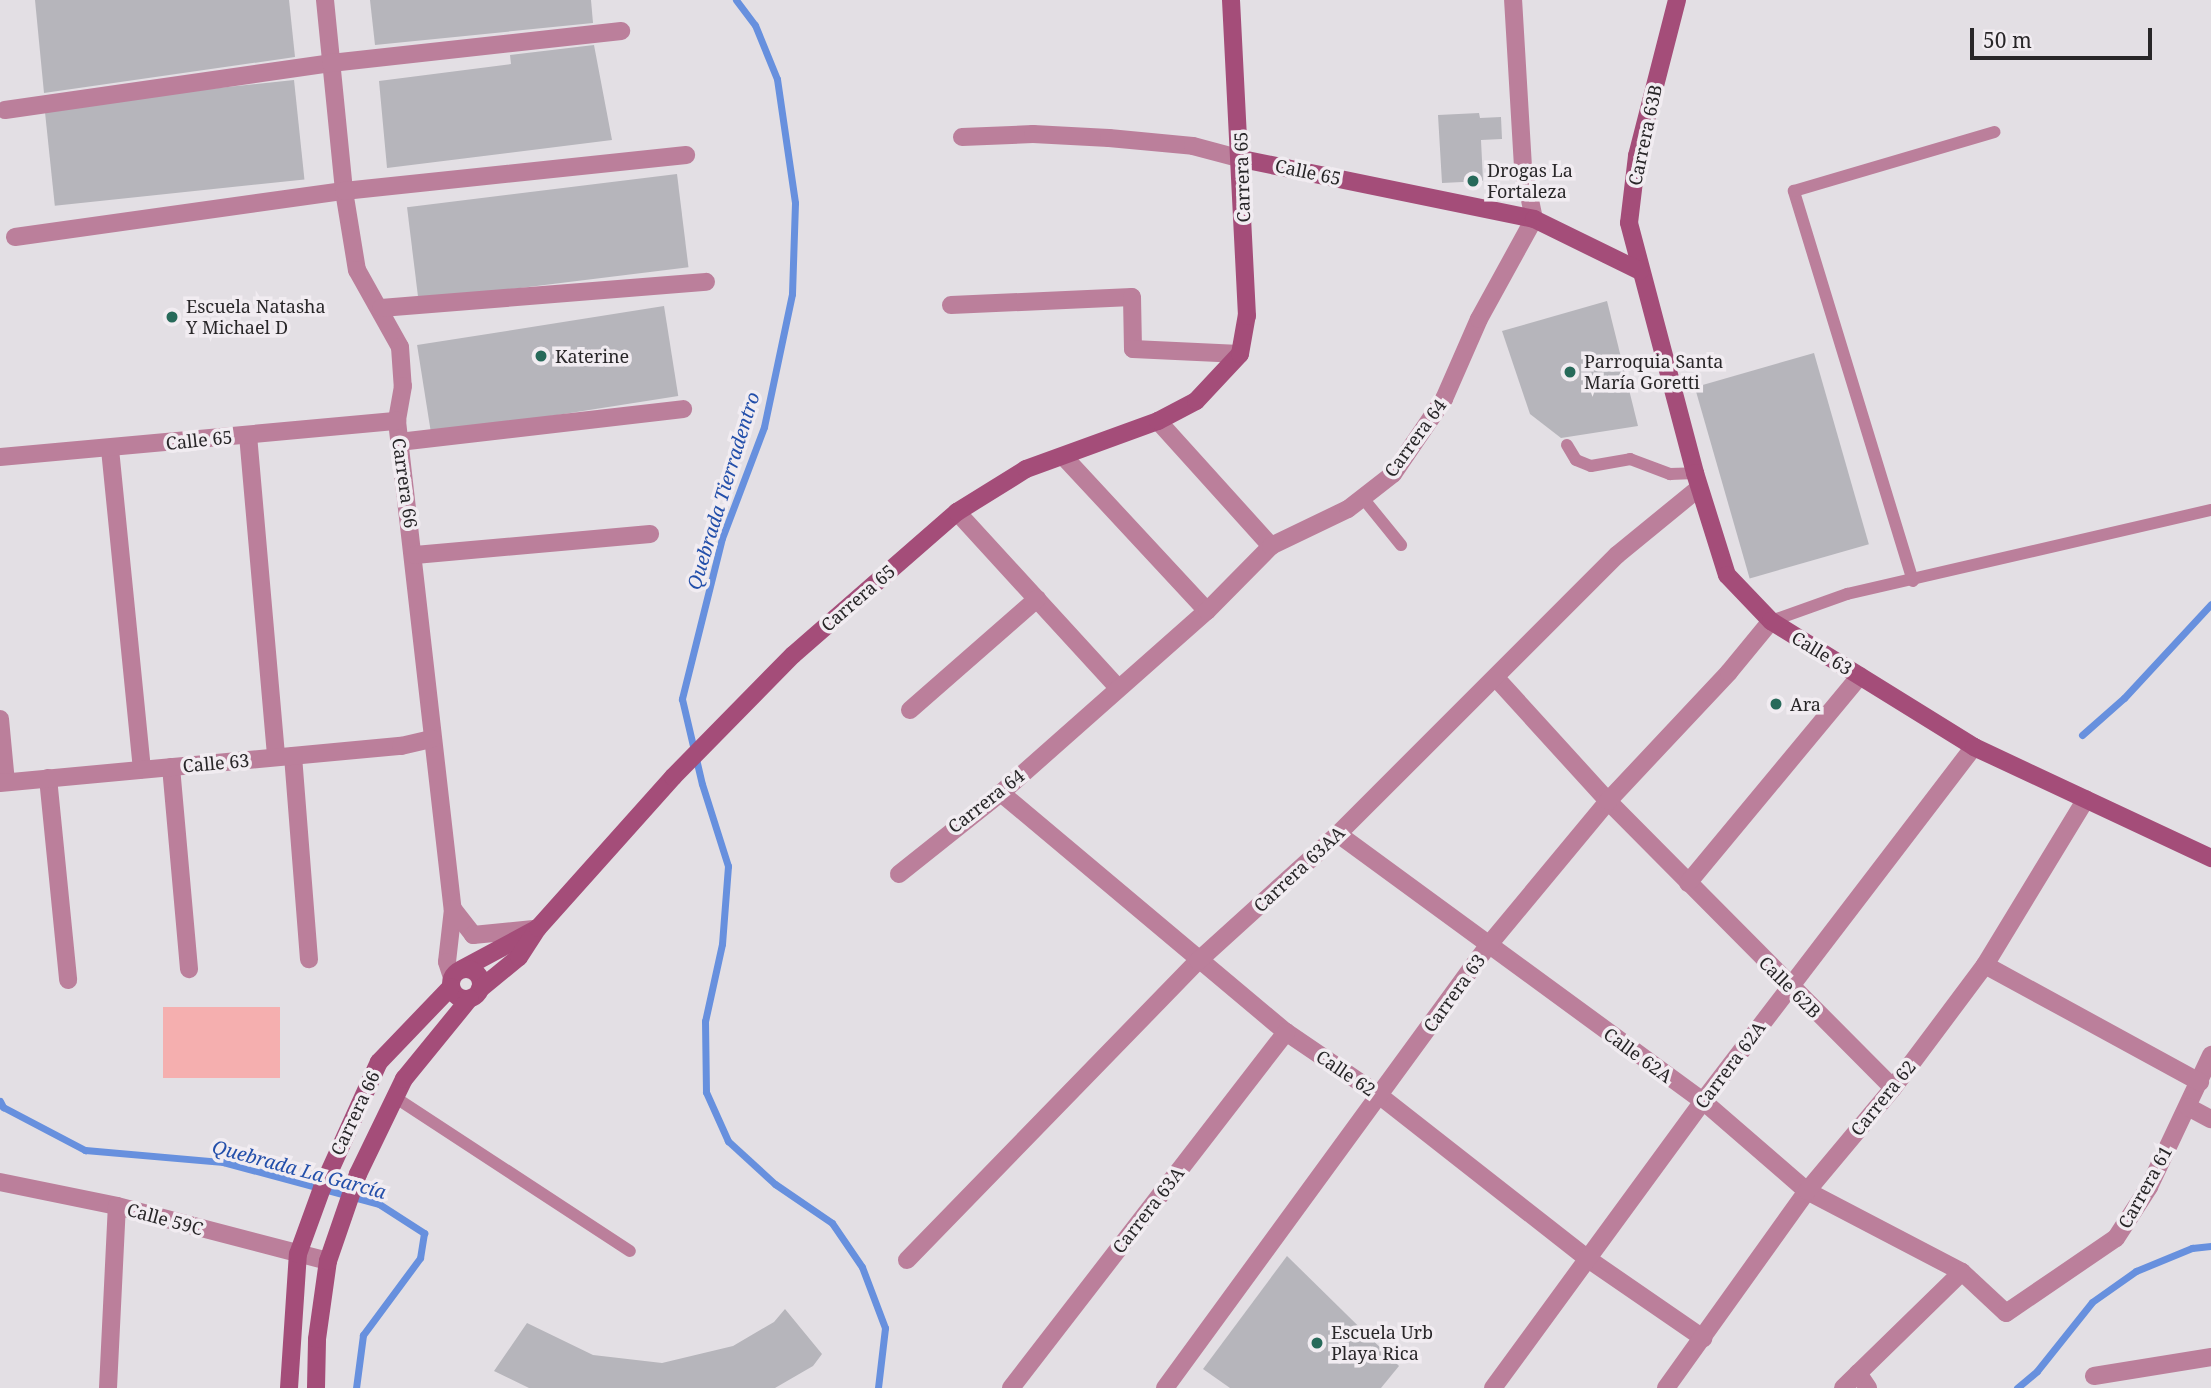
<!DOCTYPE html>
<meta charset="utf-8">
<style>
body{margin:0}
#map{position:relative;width:2211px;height:1388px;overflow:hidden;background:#e3dfe4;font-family:"Noto Serif",serif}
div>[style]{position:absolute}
.green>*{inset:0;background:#f5afaf;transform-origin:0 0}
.stream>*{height:7px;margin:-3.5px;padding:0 3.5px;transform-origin:3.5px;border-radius:3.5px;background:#6790de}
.building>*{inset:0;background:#b6b5bb;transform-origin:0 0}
.lane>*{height:12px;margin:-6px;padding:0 6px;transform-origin:6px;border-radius:6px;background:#bb7f9b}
.street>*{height:18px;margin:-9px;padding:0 9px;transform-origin:9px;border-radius:9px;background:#bb7f9b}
.secondary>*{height:18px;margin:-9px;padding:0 9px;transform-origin:9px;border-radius:9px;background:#a44d79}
.secondary>.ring{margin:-9px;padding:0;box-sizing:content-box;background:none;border:18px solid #a44d79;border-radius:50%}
.dots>*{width:19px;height:19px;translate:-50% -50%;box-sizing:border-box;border:4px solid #f1ecf1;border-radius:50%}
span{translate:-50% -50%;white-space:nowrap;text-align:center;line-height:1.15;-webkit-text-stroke:7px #f1ecf1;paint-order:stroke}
.street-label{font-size:18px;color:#282628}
.poi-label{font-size:18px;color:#282628}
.left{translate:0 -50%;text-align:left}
.water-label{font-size:19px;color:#234faa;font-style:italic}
.scale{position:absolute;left:1970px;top:28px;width:182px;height:32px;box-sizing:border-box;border:4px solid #282628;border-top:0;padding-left:9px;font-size:21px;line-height:24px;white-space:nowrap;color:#282628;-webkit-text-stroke:5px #f1ecf1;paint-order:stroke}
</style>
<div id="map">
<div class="green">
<div style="left:163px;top:1007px;width:117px;height:71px"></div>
</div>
<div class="stream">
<div style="left:736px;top:0;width:31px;rotate:53deg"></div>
<div style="left:755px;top:25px;width:58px;rotate:67.8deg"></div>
<div style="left:777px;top:79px;width:125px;rotate:81.7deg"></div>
<div style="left:795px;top:203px;width:91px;rotate:91.9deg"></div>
<div style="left:792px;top:294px;width:136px;rotate:101.9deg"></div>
<div style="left:764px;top:427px;width:119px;rotate:110.7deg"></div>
<div style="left:722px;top:538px;width:166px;rotate:104deg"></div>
<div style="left:682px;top:699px;width:87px;rotate:76.8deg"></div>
<div style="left:702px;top:784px;width:86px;rotate:72.4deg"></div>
<div style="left:728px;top:866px;width:78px;rotate:94.4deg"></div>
<div style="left:722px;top:944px;width:79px;rotate:102.4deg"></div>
<div style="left:705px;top:1021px;width:71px;rotate:89.2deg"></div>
<div style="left:706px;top:1092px;width:54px;rotate:65.8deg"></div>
<div style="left:728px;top:1141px;width:64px;rotate:42.5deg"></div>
<div style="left:775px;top:1184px;width:69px;rotate:34.4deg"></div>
<div style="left:832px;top:1223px;width:53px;rotate:55.7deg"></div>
<div style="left:862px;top:1267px;width:65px;rotate:69.3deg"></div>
<div style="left:885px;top:1328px;width:60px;rotate:96.7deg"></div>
<div style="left:2082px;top:735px;width:56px;rotate:-41.4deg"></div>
<div style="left:2124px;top:698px;width:128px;rotate:-47.2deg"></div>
<div style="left:0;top:1101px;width:7px;rotate:63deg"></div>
<div style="left:3px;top:1107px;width:93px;rotate:27.7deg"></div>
<div style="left:85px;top:1150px;width:139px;rotate:5deg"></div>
<div style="left:223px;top:1162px;width:162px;rotate:15.1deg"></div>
<div style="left:379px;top:1204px;width:54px;rotate:32.8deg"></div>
<div style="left:424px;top:1233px;width:25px;rotate:99deg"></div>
<div style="left:420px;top:1258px;width:96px;rotate:126.5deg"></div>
<div style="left:363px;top:1335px;width:53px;rotate:97.5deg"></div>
<div style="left:2017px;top:1388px;width:26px;rotate:-40deg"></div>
<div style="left:2037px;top:1371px;width:88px;rotate:-51.4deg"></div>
<div style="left:2092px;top:1302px;width:54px;rotate:-35.2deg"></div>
<div style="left:2136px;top:1271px;width:61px;rotate:-22.3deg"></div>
<div style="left:2192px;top:1248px;width:19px;rotate:-6deg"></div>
</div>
<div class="building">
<div style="clip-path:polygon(35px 0,289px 0,295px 57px,44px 93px)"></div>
<div style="clip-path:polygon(370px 0,591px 0,593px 23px,375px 45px)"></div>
<div style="clip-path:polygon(594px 45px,612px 140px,387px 168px,379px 81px,511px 64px,510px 55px)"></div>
<div style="left:294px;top:80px;width:100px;height:251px;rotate:84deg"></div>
<div style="clip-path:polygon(1479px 113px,1480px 118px,1501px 117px,1502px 139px,1481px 140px,1483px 181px,1442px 183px,1438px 115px)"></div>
<div style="left:677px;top:174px;width:94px;height:272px;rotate:83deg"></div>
<div style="clip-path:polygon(1607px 301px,1638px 426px,1561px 438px,1530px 414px,1502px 331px)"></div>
<div style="left:664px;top:306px;width:91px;height:250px;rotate:81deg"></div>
<div style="left:1814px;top:353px;width:199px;height:124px;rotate:74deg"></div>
<div style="clip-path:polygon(1287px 1256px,1399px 1366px,1381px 1388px,1230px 1388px,1203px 1369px)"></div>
<div style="clip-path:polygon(785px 1309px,822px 1354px,813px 1366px,775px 1388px,529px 1388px,494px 1371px,527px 1323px,593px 1355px,662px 1363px,733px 1346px,774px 1322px)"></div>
</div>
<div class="lane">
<div style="left:1567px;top:445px;width:17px;rotate:59deg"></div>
<div style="left:1576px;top:460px;width:16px;rotate:22deg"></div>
<div style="left:1591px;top:466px;width:40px;rotate:-10deg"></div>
<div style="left:1630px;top:459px;width:43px;rotate:20.6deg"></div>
<div style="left:1670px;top:474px;width:25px;rotate:-2deg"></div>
<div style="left:1362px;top:497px;width:62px;rotate:50.9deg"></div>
<div style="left:1913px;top:581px;width:408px;rotate:-107deg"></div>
<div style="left:1794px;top:191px;width:209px;rotate:-16.4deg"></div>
<div style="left:1771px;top:621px;width:81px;rotate:-19.6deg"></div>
<div style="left:1847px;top:594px;width:374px;rotate:-13deg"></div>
<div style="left:393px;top:1096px;width:283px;rotate:33.2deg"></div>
</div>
<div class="street">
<div style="left:325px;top:0;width:192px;rotate:84.3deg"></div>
<div style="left:344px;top:191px;width:80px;rotate:80.7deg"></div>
<div style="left:357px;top:270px;width:88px;rotate:60.8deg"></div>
<div style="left:400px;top:347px;width:39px;rotate:86deg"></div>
<div style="left:403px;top:386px;width:36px;rotate:100deg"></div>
<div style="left:397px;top:421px;width:491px;rotate:83.5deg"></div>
<div style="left:453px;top:909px;width:53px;rotate:96.5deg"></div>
<div style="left:447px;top:962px;width:16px;rotate:72deg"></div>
<div style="left:5px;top:110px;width:329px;rotate:-8.2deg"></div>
<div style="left:331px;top:63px;width:292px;rotate:-6.3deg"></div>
<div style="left:962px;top:137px;width:71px;rotate:-2.4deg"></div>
<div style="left:1033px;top:134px;width:76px;rotate:3deg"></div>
<div style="left:1109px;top:138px;width:84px;rotate:5.4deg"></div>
<div style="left:1193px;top:146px;width:51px;rotate:14.9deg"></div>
<div style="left:15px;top:237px;width:332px;rotate:-8deg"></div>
<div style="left:344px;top:191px;width:344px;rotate:-6deg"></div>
<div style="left:951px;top:305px;width:181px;rotate:-2.5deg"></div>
<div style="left:1132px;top:297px;width:52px;rotate:88.9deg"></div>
<div style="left:1133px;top:349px;width:107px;rotate:2.7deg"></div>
<div style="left:381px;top:308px;width:326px;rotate:-4.6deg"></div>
<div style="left:1158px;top:421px;width:169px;rotate:47.9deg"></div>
<div style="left:248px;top:435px;width:323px;rotate:85deg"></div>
<div style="left:399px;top:442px;width:286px;rotate:-6.6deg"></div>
<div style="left:110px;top:449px;width:322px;rotate:84.3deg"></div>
<div style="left:0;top:457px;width:399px;rotate:-5.2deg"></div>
<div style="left:1064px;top:457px;width:210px;rotate:47.1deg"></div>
<div style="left:957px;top:512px;width:239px;rotate:47.5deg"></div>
<div style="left:415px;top:555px;width:236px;rotate:-5.1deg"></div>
<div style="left:1496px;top:678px;width:166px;rotate:47.7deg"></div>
<div style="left:1608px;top:801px;width:404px;rotate:45.2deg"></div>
<div style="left:910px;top:710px;width:169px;rotate:-41.2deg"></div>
<div style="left:0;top:719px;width:63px;rotate:84.6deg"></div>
<div style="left:293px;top:756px;width:204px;rotate:85.5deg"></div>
<div style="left:171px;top:767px;width:203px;rotate:84.9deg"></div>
<div style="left:48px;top:778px;width:203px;rotate:84.3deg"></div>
<div style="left:0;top:783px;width:403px;rotate:-5.3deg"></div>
<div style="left:401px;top:746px;width:32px;rotate:-13deg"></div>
<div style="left:1001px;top:793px;width:372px;rotate:40deg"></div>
<div style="left:1286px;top:1032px;width:114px;rotate:34.2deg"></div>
<div style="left:1380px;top:1096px;width:264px;rotate:38.1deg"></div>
<div style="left:1588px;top:1259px;width:140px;rotate:34.5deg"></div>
<div style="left:1338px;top:834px;width:452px;rotate:36.2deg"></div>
<div style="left:1703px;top:1101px;width:138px;rotate:40.9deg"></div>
<div style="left:1807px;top:1191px;width:175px;rotate:27.6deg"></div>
<div style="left:1962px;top:1272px;width:60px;rotate:43deg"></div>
<div style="left:2006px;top:1313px;width:133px;rotate:-34.3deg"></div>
<div style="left:2116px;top:1238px;width:61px;rotate:-57.1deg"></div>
<div style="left:2149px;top:1187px;width:146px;rotate:-64.8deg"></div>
<div style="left:899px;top:874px;width:130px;rotate:-38.5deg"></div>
<div style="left:1001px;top:793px;width:275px;rotate:-41.5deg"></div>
<div style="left:1207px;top:611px;width:91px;rotate:-45.4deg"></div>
<div style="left:1271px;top:546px;width:85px;rotate:-25.7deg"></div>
<div style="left:1348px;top:509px;width:57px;rotate:-37.9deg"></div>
<div style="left:1393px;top:474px;width:91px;rotate:-55.8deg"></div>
<div style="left:1444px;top:399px;width:87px;rotate:-66.4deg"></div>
<div style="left:1479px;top:319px;width:114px;rotate:-61.2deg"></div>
<div style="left:1534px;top:219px;width:53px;rotate:-101.9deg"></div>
<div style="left:1523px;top:167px;width:167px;rotate:-93.4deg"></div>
<div style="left:1688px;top:883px;width:269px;rotate:-50.3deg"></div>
<div style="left:453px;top:909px;width:33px;rotate:52deg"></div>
<div style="left:473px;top:935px;width:61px;rotate:-5.6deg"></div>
<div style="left:1985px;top:965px;width:245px;rotate:28.6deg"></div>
<div style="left:2188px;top:1107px;width:26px;rotate:28deg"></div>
<div style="left:0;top:1182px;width:119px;rotate:11.6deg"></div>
<div style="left:117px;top:1206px;width:218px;rotate:14.6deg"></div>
<div style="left:907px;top:1260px;width:417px;rotate:-45.8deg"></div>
<div style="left:1198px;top:961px;width:189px;rotate:-42.2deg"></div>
<div style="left:1338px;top:834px;width:395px;rotate:-45deg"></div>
<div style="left:1617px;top:555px;width:106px;rotate:-39.3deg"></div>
<div style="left:1858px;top:1373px;width:18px;rotate:56deg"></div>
<div style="left:2094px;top:1376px;width:119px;rotate:-9.2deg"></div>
<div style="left:108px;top:1388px;width:182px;rotate:-87.2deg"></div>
<div style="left:1011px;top:1388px;width:450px;rotate:-52.3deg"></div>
<div style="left:1165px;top:1388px;width:546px;rotate:-53.86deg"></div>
<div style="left:1487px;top:947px;width:190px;rotate:-50.3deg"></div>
<div style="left:1608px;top:801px;width:177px;rotate:-46.8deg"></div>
<div style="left:1729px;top:672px;width:66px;rotate:-50.5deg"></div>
<div style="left:1493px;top:1388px;width:356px;rotate:-53.8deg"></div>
<div style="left:1703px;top:1101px;width:446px;rotate:-52.6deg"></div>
<div style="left:1666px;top:1388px;width:242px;rotate:-54.4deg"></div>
<div style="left:1807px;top:1191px;width:134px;rotate:-50.1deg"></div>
<div style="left:1893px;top:1088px;width:154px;rotate:-53.2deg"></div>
<div style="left:1985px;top:965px;width:194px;rotate:-58.7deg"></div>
<div style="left:1843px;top:1388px;width:166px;rotate:-44.3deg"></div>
</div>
<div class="secondary">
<div style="left:1677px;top:0;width:161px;rotate:104.4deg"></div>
<div style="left:1637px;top:156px;width:67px;rotate:96.8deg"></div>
<div style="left:1629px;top:223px;width:259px;rotate:75.2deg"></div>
<div style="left:1695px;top:473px;width:107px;rotate:72.6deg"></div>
<div style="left:1727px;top:575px;width:64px;rotate:46.3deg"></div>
<div style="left:1771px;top:621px;width:239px;rotate:31.8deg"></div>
<div style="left:1974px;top:747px;width:262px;rotate:25.1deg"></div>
<div style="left:1242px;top:159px;width:298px;rotate:11.6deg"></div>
<div style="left:1534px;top:219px;width:118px;rotate:26.1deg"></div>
<div style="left:462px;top:969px;width:86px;rotate:-28.3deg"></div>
<div class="ring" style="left:451px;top:969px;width:12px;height:12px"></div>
<div style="left:480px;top:989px;width:50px;rotate:-39.4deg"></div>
<div style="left:519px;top:957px;width:35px;rotate:-57deg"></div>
<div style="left:538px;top:928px;width:203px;rotate:-48.2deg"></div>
<div style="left:673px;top:777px;width:171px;rotate:-45.5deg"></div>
<div style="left:793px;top:655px;width:218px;rotate:-41.1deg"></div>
<div style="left:957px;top:512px;width:81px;rotate:-31.9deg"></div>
<div style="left:1026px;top:469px;width:140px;rotate:-20deg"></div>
<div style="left:1158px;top:421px;width:43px;rotate:-27.8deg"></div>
<div style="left:1196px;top:401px;width:64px;rotate:-46.9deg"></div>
<div style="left:1240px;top:354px;width:39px;rotate:-80deg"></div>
<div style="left:1247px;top:316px;width:316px;rotate:-92.9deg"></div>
<div style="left:289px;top:1388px;width:134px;rotate:-86.2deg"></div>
<div style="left:298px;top:1254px;width:70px;rotate:-70deg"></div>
<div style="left:322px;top:1188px;width:138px;rotate:-65.7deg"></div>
<div style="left:379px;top:1062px;width:104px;rotate:-46.2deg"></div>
<div style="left:316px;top:1388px;width:49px;rotate:-88.8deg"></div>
<div style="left:317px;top:1339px;width:79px;rotate:-82deg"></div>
<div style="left:328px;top:1261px;width:92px;rotate:-71deg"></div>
<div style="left:358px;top:1174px;width:106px;rotate:-64.2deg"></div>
<div style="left:404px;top:1079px;width:104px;rotate:-50.8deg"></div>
</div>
<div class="dots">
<div style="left:1473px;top:181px;background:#276a5a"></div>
<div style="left:172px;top:317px;background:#276a5a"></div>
<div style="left:541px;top:356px;background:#276a5a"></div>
<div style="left:1570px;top:372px;background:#276a5a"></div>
<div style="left:1776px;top:704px;background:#276a5a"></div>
<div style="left:1317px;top:1343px;background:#276a5a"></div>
</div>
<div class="street-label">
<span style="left:1645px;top:135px;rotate:-78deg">Carrera 63B</span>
<span style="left:1308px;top:172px;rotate:12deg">Calle 65</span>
<span style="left:1242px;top:177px;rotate:-92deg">Carrera 65</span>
<span style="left:1415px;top:438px;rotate:-54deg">Carrera 64</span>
<span style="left:199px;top:440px;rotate:-6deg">Calle 65</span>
<span style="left:405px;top:483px;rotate:82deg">Carrera 66</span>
<span style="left:858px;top:598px;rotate:-41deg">Carrera 65</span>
<span style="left:1822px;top:653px;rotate:31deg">Calle 63</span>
<span style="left:216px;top:763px;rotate:-5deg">Calle 63</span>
<span style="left:986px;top:801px;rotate:-38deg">Carrera 64</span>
<span style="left:1299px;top:869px;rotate:-43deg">Carrera 63AA</span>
<span style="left:1790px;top:987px;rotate:45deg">Calle 62B</span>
<span style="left:1454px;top:993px;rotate:-54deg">Carrera 63</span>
<span style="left:1638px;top:1055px;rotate:36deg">Calle 62A</span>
<span style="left:1730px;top:1065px;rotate:-53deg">Carrera 62A</span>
<span style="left:1346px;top:1073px;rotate:34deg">Calle 62</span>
<span style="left:1883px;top:1098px;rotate:-51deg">Carrera 62</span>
<span style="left:355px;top:1113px;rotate:-65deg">Carrera 66</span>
<span style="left:2145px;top:1187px;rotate:-61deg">Carrera 61</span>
<span style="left:1148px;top:1210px;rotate:-52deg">Carrera 63A</span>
<span style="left:165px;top:1219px;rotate:15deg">Calle 59C</span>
</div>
<div class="poi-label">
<span class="left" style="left:1487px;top:181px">Drogas La<br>Fortaleza</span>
<span class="left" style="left:186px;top:317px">Escuela Natasha<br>Y Michael D</span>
<span class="left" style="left:555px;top:356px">Katerine</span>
<span class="left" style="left:1584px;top:372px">Parroquia Santa<br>María Goretti</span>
<span class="left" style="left:1790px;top:704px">Ara</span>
<span class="left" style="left:1331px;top:1343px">Escuela Urb<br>Playa Rica</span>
</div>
<div class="water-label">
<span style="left:724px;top:491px;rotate:-73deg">Quebrada Tierradentro</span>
<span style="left:299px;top:1170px;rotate:15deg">Quebrada La García</span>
</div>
<div class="scale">50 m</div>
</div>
